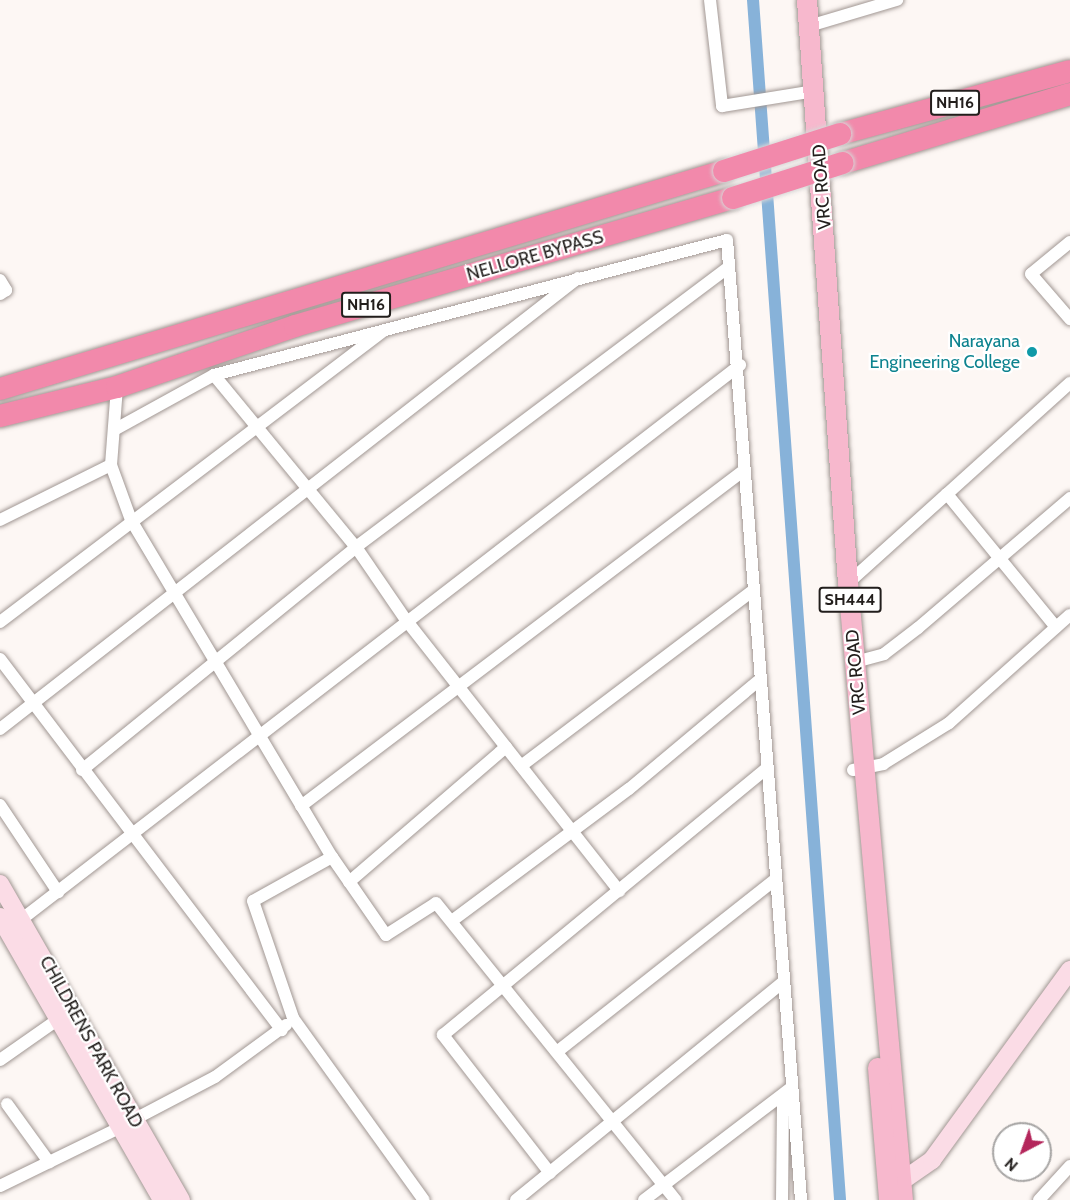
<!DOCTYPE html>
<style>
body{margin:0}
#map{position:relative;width:1070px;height:1200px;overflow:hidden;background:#fdf7f4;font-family:Cabin,sans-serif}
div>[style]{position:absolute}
.canal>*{height:12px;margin:-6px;padding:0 6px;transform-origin:6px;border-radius:6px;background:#87b2d9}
.roads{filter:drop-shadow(0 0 2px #a19793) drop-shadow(0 0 2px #a19793)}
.street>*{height:12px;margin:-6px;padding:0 6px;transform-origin:6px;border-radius:6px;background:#fff}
.secondary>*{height:18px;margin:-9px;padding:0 9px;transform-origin:9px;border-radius:9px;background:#fbdce6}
.primary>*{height:20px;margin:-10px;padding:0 10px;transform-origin:10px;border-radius:10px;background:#f7b8cd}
.highway>*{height:22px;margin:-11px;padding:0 11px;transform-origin:11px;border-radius:11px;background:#f289ab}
.bridges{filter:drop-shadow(0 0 2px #d7d6d6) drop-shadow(0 0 2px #d7d6d6)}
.highway-bridge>*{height:22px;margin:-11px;padding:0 11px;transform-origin:11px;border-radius:11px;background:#f289ab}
.dots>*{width:16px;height:16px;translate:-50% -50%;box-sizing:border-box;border:3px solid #fff;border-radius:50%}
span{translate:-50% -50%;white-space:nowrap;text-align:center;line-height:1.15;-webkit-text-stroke:4.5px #fff;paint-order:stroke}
.shield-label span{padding:2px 4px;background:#fff;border:2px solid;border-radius:4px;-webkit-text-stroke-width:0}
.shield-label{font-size:16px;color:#221e1c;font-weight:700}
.street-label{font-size:18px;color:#221e1c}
.culture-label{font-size:18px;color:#0d838f}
.right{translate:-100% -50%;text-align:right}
.north{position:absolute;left:992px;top:1122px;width:60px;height:60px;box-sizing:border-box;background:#fff;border:2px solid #a7a5a4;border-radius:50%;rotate:221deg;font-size:16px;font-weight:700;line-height:24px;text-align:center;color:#221e1c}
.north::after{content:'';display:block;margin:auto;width:21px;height:27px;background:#b4265b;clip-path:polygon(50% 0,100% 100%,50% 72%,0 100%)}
</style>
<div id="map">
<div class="canal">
<div style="left:753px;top:0;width:1203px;rotate:85.85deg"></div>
</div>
<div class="roads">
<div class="street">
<div style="left:710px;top:0;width:107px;rotate:83.5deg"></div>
<div style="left:722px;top:106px;width:94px;rotate:-9.2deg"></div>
<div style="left:809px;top:26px;width:92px;rotate:-16.5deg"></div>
<div style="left:1070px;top:242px;width:50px;rotate:140.6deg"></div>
<div style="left:1031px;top:274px;width:60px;rotate:49.1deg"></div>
<div style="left:0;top:280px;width:12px;rotate:59deg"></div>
<div style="left:6px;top:290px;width:7px;rotate:146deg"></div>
<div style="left:214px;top:375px;width:223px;rotate:50.5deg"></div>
<div style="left:356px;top:547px;width:88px;rotate:55.6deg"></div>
<div style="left:406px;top:620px;width:345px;rotate:51.8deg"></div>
<div style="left:117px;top:387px;width:78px;rotate:94.4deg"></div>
<div style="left:111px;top:465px;width:59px;rotate:70deg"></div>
<div style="left:131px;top:520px;width:392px;rotate:59.2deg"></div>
<div style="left:332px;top:857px;width:95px;rotate:55.3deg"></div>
<div style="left:386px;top:935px;width:59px;rotate:-32.6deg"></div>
<div style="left:436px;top:903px;width:382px;rotate:51.1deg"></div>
<div style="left:114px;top:430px;width:114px;rotate:-28.8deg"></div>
<div style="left:214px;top:375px;width:530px;rotate:-14.74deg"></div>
<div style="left:727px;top:240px;width:963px;rotate:85.59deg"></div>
<div style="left:947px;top:494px;width:166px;rotate:-42.1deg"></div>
<div style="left:0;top:520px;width:124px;rotate:-26.4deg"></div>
<div style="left:848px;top:583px;width:133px;rotate:-42deg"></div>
<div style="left:947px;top:494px;width:172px;rotate:50.7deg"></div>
<div style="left:0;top:622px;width:482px;rotate:-37.2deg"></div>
<div style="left:0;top:659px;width:466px;rotate:52.8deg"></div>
<div style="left:855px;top:662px;width:30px;rotate:-15deg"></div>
<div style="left:884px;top:654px;width:43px;rotate:-37.4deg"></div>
<div style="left:918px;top:628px;width:200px;rotate:-40.5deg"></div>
<div style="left:0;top:729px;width:733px;rotate:-37.96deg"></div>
<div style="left:521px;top:766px;width:290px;rotate:-37.1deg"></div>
<div style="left:82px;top:770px;width:353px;rotate:-39.1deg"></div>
<div style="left:356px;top:547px;width:465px;rotate:-36.9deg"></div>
<div style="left:853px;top:770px;width:31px;rotate:-11deg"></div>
<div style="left:883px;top:764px;width:78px;rotate:-31.8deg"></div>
<div style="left:949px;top:723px;width:162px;rotate:-41.8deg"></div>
<div style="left:0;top:805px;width:105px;rotate:56.3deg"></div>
<div style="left:301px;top:806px;width:555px;rotate:-37.16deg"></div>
<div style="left:332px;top:857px;width:90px;rotate:150.9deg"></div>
<div style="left:253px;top:901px;width:124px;rotate:71.1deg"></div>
<div style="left:293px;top:1018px;width:224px;rotate:54.3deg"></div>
<div style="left:349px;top:882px;width:207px;rotate:-40.7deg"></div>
<div style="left:22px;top:919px;width:907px;rotate:-37.65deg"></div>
<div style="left:453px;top:920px;width:219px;rotate:-36.7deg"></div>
<div style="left:629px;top:789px;width:168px;rotate:-39.9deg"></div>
<div style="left:558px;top:1051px;width:274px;rotate:-38.3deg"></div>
<div style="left:0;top:1060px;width:73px;rotate:-35deg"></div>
<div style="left:7px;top:1104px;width:72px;rotate:54.1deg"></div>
<div style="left:135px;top:1119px;width:90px;rotate:-27.7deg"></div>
<div style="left:215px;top:1077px;width:88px;rotate:-36.2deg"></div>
<div style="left:550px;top:1173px;width:175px;rotate:-127.8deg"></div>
<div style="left:443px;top:1035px;width:417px;rotate:-39.5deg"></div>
<div style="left:0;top:1186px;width:135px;rotate:-26deg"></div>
<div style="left:516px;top:1200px;width:343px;rotate:-39.2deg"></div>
<div style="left:644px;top:1200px;width:185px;rotate:-37.3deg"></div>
<div style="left:782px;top:1200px;width:104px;rotate:-89.4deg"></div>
<div style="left:1039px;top:1200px;width:46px;rotate:-47.6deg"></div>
</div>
<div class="secondary">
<div style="left:0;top:884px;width:364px;rotate:60.2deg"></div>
<div style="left:0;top:917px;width:326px;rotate:60.2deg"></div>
<div style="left:902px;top:1181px;width:37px;rotate:-35deg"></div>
<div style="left:932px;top:1160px;width:235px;rotate:-54deg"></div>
</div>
<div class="primary">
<div style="left:807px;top:0;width:584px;rotate:85.98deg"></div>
<div style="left:848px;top:583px;width:619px;rotate:84.91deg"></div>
<div style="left:878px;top:1068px;width:132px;rotate:85.2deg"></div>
</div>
<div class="highway">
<div style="left:840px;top:134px;width:238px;rotate:-15.3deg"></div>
<div style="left:843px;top:163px;width:237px;rotate:-16.9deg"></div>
<div style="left:0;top:389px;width:756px;rotate:-16.76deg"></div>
<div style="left:0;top:416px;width:121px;rotate:-13.9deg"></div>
<div style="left:117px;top:387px;width:188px;rotate:-18.9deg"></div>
<div style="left:295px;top:326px;width:456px;rotate:-16.3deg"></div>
</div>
</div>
<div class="bridges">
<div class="highway-bridge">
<div style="left:724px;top:171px;width:122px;rotate:-17.7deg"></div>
<div style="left:733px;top:198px;width:115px;rotate:-17.7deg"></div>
</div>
</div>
<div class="dots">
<div style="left:1032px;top:352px;background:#0f9aa8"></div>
</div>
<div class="shield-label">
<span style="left:955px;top:103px">NH16</span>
<span style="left:366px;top:305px">NH16</span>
<span style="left:850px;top:600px">SH444</span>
</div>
<div class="street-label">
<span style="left:822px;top:187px;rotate:-94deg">VRC ROAD</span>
<span style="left:535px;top:256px;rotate:-16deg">NELLORE BYPASS</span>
<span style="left:856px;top:672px;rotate:-95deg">VRC ROAD</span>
<span style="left:91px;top:1042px;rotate:61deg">CHILDRENS PARK ROAD</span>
</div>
<div class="culture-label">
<span class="right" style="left:1020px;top:352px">Narayana<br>Engineering College</span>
</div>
<div class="north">N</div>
</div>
